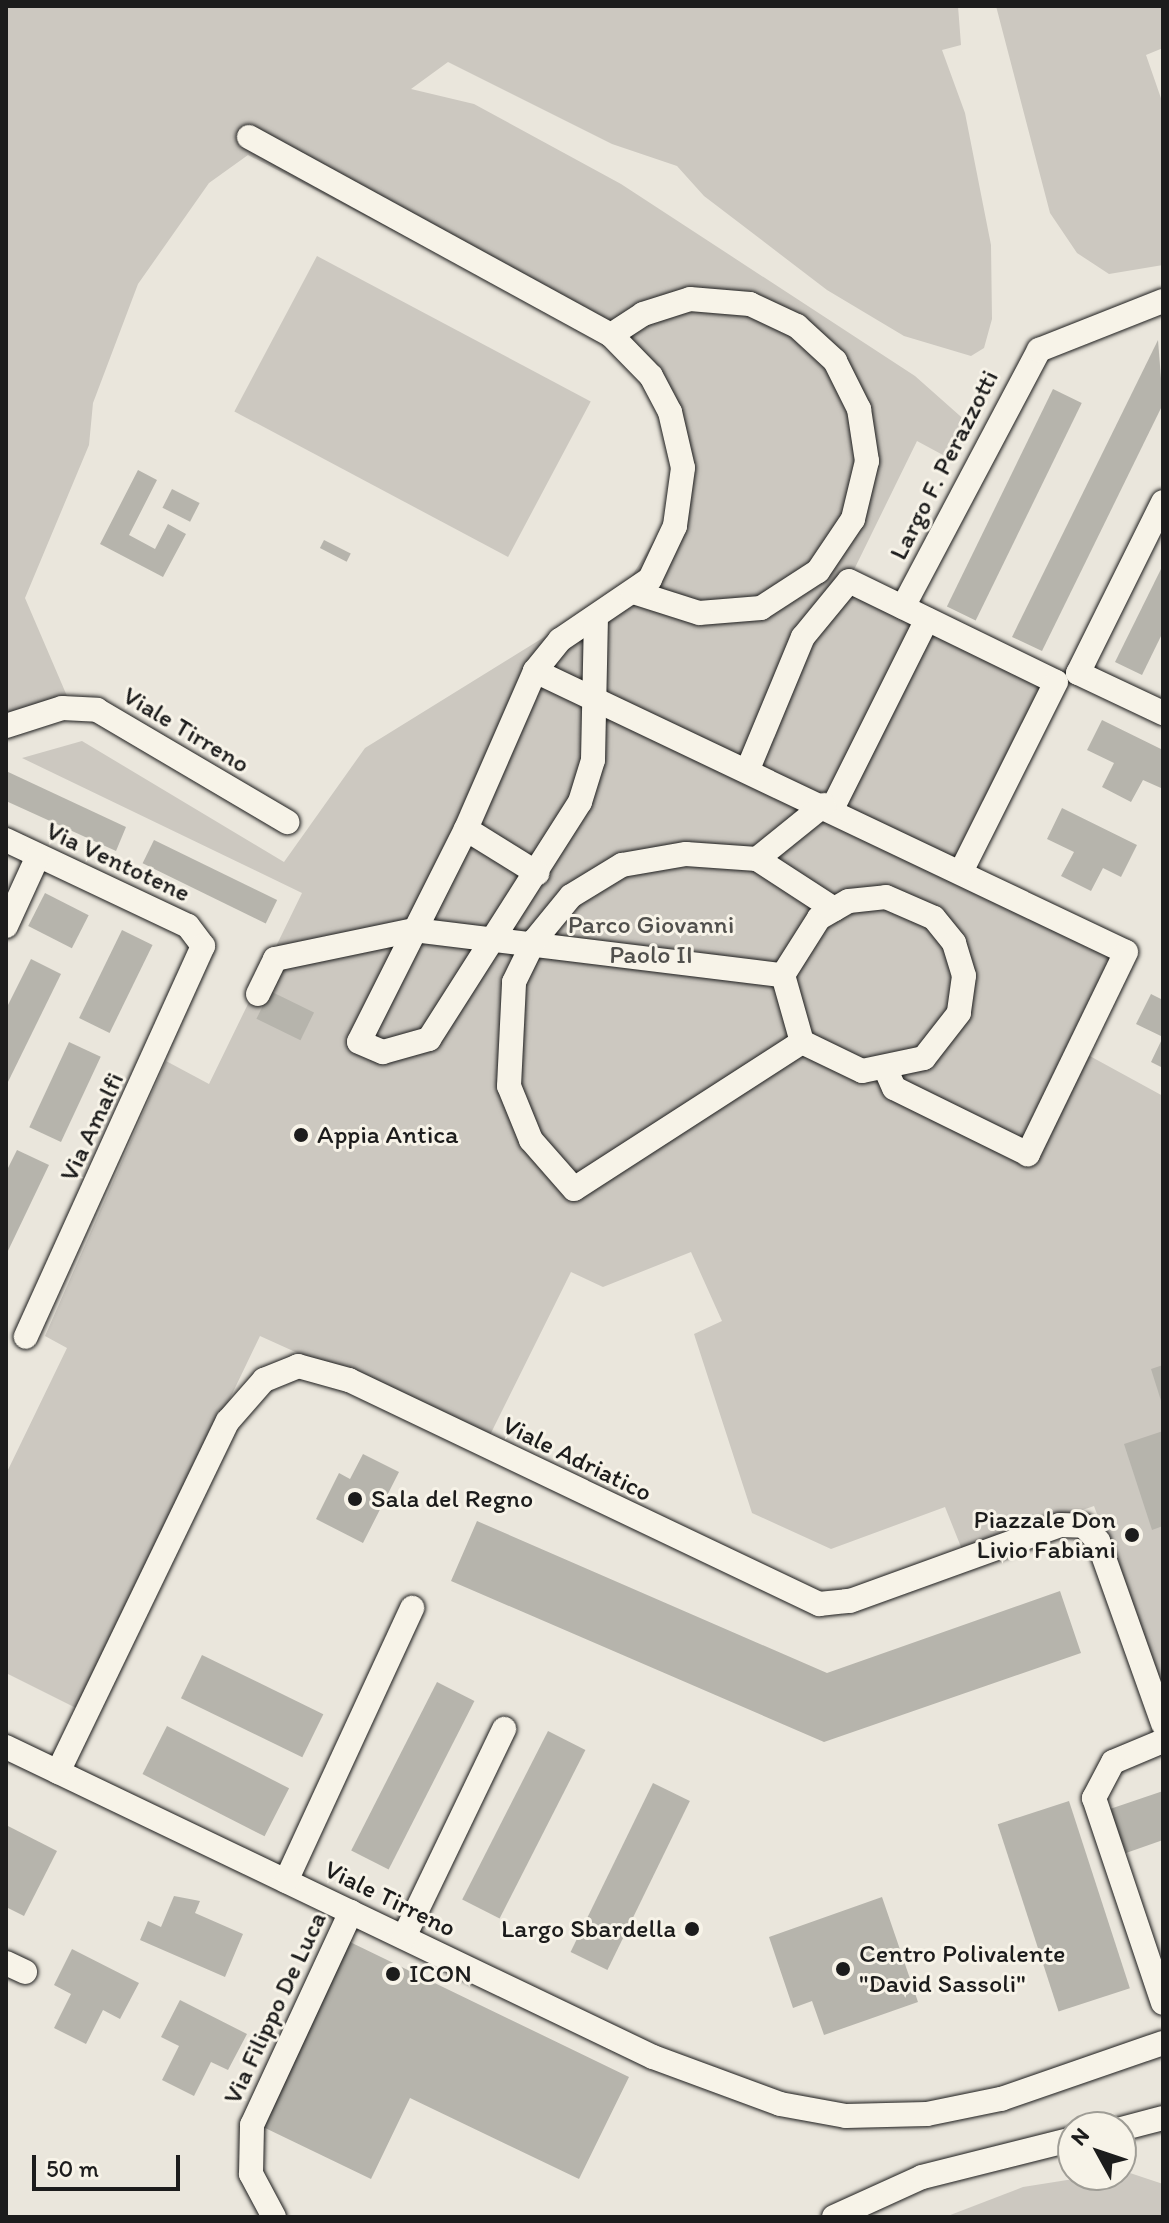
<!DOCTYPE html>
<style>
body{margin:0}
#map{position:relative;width:1169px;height:2223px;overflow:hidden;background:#eae6dc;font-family:Itim,sans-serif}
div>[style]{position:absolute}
.green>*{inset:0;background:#ccc8c0;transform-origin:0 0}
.building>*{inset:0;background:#b6b4ac;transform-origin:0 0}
.roads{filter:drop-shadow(0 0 2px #1c1c1c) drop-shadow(0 0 2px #1c1c1c)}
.minor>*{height:24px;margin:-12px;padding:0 12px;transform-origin:12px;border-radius:12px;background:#f7f3e8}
.dots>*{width:22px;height:22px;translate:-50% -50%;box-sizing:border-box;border:4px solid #f7f3e8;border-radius:50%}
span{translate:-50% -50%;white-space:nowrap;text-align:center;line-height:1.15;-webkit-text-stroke:6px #f7f3e8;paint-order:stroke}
.street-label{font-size:26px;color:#1c1c1c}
.park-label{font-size:26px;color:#51504d}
.poi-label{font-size:26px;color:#1c1c1c}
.left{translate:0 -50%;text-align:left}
.right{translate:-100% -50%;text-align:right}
.frame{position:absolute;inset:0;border:8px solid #1c1c1c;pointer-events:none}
.north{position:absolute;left:1057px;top:2111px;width:80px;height:80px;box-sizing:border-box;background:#f7f3e8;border:2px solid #9f9d96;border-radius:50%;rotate:310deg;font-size:22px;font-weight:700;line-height:32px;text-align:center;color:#1c1c1c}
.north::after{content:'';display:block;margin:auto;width:28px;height:36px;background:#1c1c1c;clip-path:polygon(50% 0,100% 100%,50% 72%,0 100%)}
.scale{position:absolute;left:32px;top:2155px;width:148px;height:36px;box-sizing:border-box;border:4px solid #1c1c1c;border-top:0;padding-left:10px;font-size:24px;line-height:28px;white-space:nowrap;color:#1c1c1c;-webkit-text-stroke:6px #f7f3e8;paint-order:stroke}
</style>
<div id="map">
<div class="green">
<div style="clip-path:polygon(6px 6px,958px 6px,961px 45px,942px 50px,965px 113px,991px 245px,992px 319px,984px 348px,971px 356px,904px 336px,827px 290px,704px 196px,677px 166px,612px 144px,448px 62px,411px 89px,474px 104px,621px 184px,915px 376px,968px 423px,956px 462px,917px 441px,849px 580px,1056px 682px,961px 872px,1126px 952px,1077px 1049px,1163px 1096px,1163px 1690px,1094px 1506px,963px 1552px,945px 1507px,831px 1549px,752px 1513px,694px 1334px,722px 1321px,691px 1252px,603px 1287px,571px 1272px,488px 1439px,260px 1336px,80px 1710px,6px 1673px,6px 1474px,67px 1348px,45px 1336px,166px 1061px,209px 1084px,302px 893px,22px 758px,82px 741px,284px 862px,365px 748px,625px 587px,663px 526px,671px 473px,665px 422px,627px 362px,581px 328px,248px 155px,209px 183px,138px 284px,93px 403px,89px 445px,25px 598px,67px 696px,6px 718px)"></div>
<div style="clip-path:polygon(996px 6px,1163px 6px,1163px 48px,1146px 55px,1163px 104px,1163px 265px,1109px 274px,1077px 253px,1050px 213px)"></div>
<div style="left:317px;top:256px;width:310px;height:176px;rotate:28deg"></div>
<div style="clip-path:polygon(1124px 2171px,1163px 2184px,1163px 2217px,945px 2217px,1023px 2187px)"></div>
</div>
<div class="building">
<div style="clip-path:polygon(1158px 340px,1163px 404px,1042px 651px,1012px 637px)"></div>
<div style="left:1053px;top:389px;width:32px;height:242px;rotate:26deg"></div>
<div style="clip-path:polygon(138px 470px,157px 480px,129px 535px,155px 549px,168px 524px,186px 534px,163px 577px,100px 544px)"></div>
<div style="left:172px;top:489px;width:31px;height:21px;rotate:27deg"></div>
<div style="left:324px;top:540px;width:30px;height:9px;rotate:27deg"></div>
<div style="clip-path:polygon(1163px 565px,1163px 632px,1142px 675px,1115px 662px)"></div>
<div style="clip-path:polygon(1102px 720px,1163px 750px,1161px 788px,1143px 780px,1131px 802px,1102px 787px,1114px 763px,1087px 750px)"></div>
<div style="clip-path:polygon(6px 771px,126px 827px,116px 851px,6px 801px)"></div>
<div style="clip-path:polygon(1062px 808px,1137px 845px,1121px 877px,1103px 868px,1091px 891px,1061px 876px,1074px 852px,1047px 839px)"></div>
<div style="left:154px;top:840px;width:137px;height:26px;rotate:26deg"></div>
<div style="left:45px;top:893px;width:49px;height:37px;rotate:27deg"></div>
<div style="left:122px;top:930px;width:34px;height:98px;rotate:26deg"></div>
<div style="clip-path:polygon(31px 959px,61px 974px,6px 1086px,6px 1009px)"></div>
<div style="left:270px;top:991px;width:49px;height:31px;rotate:26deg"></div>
<div style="clip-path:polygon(1151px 994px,1163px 1000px,1163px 1068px,1151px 1062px,1163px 1037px,1136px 1024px)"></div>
<div style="left:69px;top:1042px;width:35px;height:94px;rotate:25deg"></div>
<div style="clip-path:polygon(17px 1150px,49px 1165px,6px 1255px,6px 1172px)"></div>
<div style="clip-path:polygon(1163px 1365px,1163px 1404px,1162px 1404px,1151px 1369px)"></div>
<div style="clip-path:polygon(1163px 1431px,1163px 1526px,1152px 1530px,1124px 1444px)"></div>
<div style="clip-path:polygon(363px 1454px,399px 1472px,363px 1543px,316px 1519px,339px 1473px,350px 1479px)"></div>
<div style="clip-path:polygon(477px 1521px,827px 1673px,1060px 1591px,1081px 1653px,824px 1742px,451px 1581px)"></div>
<div style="left:202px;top:1655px;width:135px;height:48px;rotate:26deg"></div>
<div style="left:437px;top:1682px;width:42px;height:189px;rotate:27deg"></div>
<div style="left:167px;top:1726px;width:137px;height:54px;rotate:27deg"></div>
<div style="left:548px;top:1731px;width:42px;height:189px;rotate:27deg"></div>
<div style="left:653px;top:1783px;width:41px;height:188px;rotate:26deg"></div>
<div style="clip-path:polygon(1163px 1791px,1163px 1840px,1126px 1853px,1110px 1809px)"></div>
<div style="left:1069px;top:1801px;width:197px;height:75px;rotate:72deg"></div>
<div style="clip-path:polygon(6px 1825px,57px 1851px,24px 1916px,6px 1907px)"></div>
<div style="clip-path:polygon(174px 1896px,200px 1901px,195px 1913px,243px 1934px,225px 1977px,140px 1940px,148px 1921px,161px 1927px)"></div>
<div style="clip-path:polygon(882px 1897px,918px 2002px,824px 2035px,812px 2001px,793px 2008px,769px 1937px)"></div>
<div style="clip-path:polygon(350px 1942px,629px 2077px,579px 2179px,410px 2098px,371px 2179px,261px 2126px)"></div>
<div style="clip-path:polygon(72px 1949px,139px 1983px,120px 2019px,103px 2010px,86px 2044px,54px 2028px,71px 1994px,54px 1985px)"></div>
<div style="clip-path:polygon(180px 2000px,247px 2034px,228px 2070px,211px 2062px,194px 2096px,162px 2080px,179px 2046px,161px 2037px)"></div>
</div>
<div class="roads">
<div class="minor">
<div style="left:249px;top:137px;width:413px;rotate:28.7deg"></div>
<div style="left:611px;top:335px;width:57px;rotate:45.7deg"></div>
<div style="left:651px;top:376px;width:41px;rotate:62.2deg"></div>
<div style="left:670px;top:412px;width:57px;rotate:76.9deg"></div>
<div style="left:683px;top:468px;width:59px;rotate:97.9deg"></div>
<div style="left:675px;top:526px;width:59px;rotate:115.3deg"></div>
<div style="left:650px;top:579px;width:109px;rotate:145.9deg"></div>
<div style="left:560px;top:640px;width:40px;rotate:129deg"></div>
<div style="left:535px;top:671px;width:172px;rotate:113.6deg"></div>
<div style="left:466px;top:829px;width:238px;rotate:116.7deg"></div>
<div style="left:359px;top:1042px;width:26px;rotate:23deg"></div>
<div style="left:383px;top:1052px;width:48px;rotate:-15.8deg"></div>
<div style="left:429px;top:1039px;width:281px;rotate:-57.5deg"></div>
<div style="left:580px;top:802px;width:44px;rotate:-72.8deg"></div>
<div style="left:593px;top:760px;width:139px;rotate:-88.8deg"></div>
<div style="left:611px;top:335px;width:38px;rotate:-33deg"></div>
<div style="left:643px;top:314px;width:49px;rotate:-17.7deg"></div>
<div style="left:690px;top:299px;width:60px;rotate:4.8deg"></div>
<div style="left:750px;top:304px;width:52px;rotate:25.1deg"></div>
<div style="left:797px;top:326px;width:52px;rotate:42.6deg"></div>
<div style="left:835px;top:361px;width:54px;rotate:63.4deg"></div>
<div style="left:859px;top:409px;width:53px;rotate:81.3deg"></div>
<div style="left:867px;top:461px;width:60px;rotate:103.6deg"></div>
<div style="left:853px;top:519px;width:63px;rotate:123.9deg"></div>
<div style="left:818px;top:571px;width:68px;rotate:147deg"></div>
<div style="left:761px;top:608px;width:62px;rotate:175.4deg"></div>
<div style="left:699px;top:613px;width:69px;rotate:-162.3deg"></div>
<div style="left:1163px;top:502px;width:191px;rotate:116.4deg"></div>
<div style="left:1078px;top:673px;width:94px;rotate:25.2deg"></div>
<div style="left:903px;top:607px;width:291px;rotate:-62.1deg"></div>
<div style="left:1039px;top:350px;width:133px;rotate:-21.6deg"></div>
<div style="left:535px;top:671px;width:654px;rotate:25.43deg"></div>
<div style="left:1126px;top:952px;width:225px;rotate:115.9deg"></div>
<div style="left:1028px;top:1154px;width:149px;rotate:-153.8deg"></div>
<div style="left:894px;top:1088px;width:17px;rotate:-114deg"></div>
<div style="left:6px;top:726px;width:59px;rotate:-17.8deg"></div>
<div style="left:62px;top:708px;width:35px;rotate:3deg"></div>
<div style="left:97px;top:710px;width:221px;rotate:30.5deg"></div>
<div style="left:748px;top:769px;width:143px;rotate:-67.4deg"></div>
<div style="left:803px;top:637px;width:72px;rotate:-50.6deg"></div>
<div style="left:849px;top:581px;width:230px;rotate:26deg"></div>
<div style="left:1056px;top:682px;width:212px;rotate:116.6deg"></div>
<div style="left:832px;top:809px;width:212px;rotate:-63.4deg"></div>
<div style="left:466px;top:829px;width:84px;rotate:31.8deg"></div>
<div style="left:6px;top:840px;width:201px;rotate:25.3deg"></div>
<div style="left:188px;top:926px;width:25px;rotate:53deg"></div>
<div style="left:203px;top:946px;width:429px;rotate:114.4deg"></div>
<div style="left:757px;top:859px;width:86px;rotate:-38.9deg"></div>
<div style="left:886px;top:897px;width:52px;rotate:23.6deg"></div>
<div style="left:934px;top:918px;width:32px;rotate:51deg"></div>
<div style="left:954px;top:943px;width:34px;rotate:73deg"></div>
<div style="left:964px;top:976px;width:37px;rotate:98deg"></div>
<div style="left:959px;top:1013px;width:57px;rotate:127.9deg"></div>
<div style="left:924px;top:1058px;width:63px;rotate:168.2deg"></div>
<div style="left:862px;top:1071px;width:67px;rotate:-154.2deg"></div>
<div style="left:802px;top:1042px;width:70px;rotate:-105.8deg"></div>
<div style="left:783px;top:975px;width:67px;rotate:-57.7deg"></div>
<div style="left:819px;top:918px;width:34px;rotate:-30deg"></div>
<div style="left:849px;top:901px;width:37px;rotate:-6deg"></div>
<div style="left:6px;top:926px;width:77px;rotate:-65.4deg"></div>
<div style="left:258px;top:994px;width:39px;rotate:-64deg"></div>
<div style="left:275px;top:959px;width:142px;rotate:-11.8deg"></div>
<div style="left:414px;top:930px;width:372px;rotate:7deg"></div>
<div style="left:802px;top:1042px;width:271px;rotate:147.2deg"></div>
<div style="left:574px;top:1189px;width:65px;rotate:-131.3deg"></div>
<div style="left:531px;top:1140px;width:58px;rotate:-112.2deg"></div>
<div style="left:509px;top:1086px;width:104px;rotate:-87.2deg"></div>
<div style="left:514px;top:982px;width:46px;rotate:-64deg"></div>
<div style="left:534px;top:941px;width:58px;rotate:-50.6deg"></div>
<div style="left:571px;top:896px;width:60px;rotate:-31.3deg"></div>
<div style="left:622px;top:865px;width:65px;rotate:-9.8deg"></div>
<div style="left:686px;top:854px;width:71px;rotate:4deg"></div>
<div style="left:757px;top:859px;width:92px;rotate:33deg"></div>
<div style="left:1163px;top:1741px;width:54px;rotate:157.2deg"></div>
<div style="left:1113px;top:1762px;width:41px;rotate:117.8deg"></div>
<div style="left:1094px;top:1798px;width:216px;rotate:71.4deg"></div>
<div style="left:6px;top:1747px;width:717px;rotate:25.6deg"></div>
<div style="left:653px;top:2057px;width:135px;rotate:20.3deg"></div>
<div style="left:780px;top:2104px;width:67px;rotate:10.3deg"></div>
<div style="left:846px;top:2116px;width:81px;rotate:-1.4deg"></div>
<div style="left:927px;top:2114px;width:76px;rotate:-11.5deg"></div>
<div style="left:1001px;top:2099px;width:171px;rotate:-19.1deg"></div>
<div style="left:58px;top:1772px;width:390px;rotate:-64.2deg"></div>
<div style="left:228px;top:1421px;width:55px;rotate:-48.7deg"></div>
<div style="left:264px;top:1380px;width:37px;rotate:-22deg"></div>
<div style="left:298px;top:1366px;width:53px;rotate:15.4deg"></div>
<div style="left:349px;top:1380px;width:521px;rotate:25.48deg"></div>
<div style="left:819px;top:1604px;width:31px;rotate:-6deg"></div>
<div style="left:850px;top:1601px;width:223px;rotate:-19.9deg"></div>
<div style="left:1060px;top:1525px;width:24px;rotate:2deg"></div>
<div style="left:1084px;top:1526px;width:21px;rotate:47deg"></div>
<div style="left:1098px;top:1541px;width:194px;rotate:70.4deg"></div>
<div style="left:286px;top:1881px;width:301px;rotate:-65.2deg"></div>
<div style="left:404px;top:1937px;width:231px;rotate:-64.3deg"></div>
<div style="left:6px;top:1963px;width:21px;rotate:25deg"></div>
<div style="left:1121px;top:2129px;width:43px;rotate:-14.7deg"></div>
<div style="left:274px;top:2217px;width:49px;rotate:-118.1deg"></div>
<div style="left:251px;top:2174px;width:49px;rotate:-88.8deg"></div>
<div style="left:252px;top:2125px;width:235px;rotate:-65.1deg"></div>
<div style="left:834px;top:2217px;width:97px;rotate:-24.4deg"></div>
<div style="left:922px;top:2177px;width:156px;rotate:-14.1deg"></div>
</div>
</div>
<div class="dots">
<div style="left:301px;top:1135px;background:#1c1c1c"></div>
<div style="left:355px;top:1499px;background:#1c1c1c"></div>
<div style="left:1132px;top:1535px;background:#1c1c1c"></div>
<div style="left:692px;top:1929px;background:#1c1c1c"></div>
<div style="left:843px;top:1969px;background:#1c1c1c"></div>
<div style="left:393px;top:1974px;background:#1c1c1c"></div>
</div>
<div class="street-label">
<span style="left:944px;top:465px;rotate:-63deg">Largo F. Perazzotti</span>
<span style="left:186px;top:730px;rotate:31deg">Viale Tirreno</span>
<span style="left:118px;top:862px;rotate:25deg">Via Ventotene</span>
<span style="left:92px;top:1127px;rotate:-65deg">Via Amalfi</span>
<span style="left:577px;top:1459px;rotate:26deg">Viale Adriatico</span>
<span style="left:390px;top:1899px;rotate:26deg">Viale Tirreno</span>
<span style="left:275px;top:2008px;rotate:-65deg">Via Filippo De Luca</span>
</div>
<div class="park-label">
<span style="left:651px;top:940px">Parco Giovanni<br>Paolo II</span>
</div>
<div class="poi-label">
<span class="left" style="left:317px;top:1135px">Appia Antica</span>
<span class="left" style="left:371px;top:1499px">Sala del Regno</span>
<span class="right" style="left:1116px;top:1535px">Piazzale Don<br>Livio Fabiani</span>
<span class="right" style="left:676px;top:1929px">Largo Sbardella</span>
<span class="left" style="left:859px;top:1969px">Centro Polivalente<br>"David Sassoli"</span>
<span class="left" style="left:409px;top:1974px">ICON</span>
</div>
<div class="frame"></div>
<div class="north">N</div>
<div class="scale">50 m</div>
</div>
